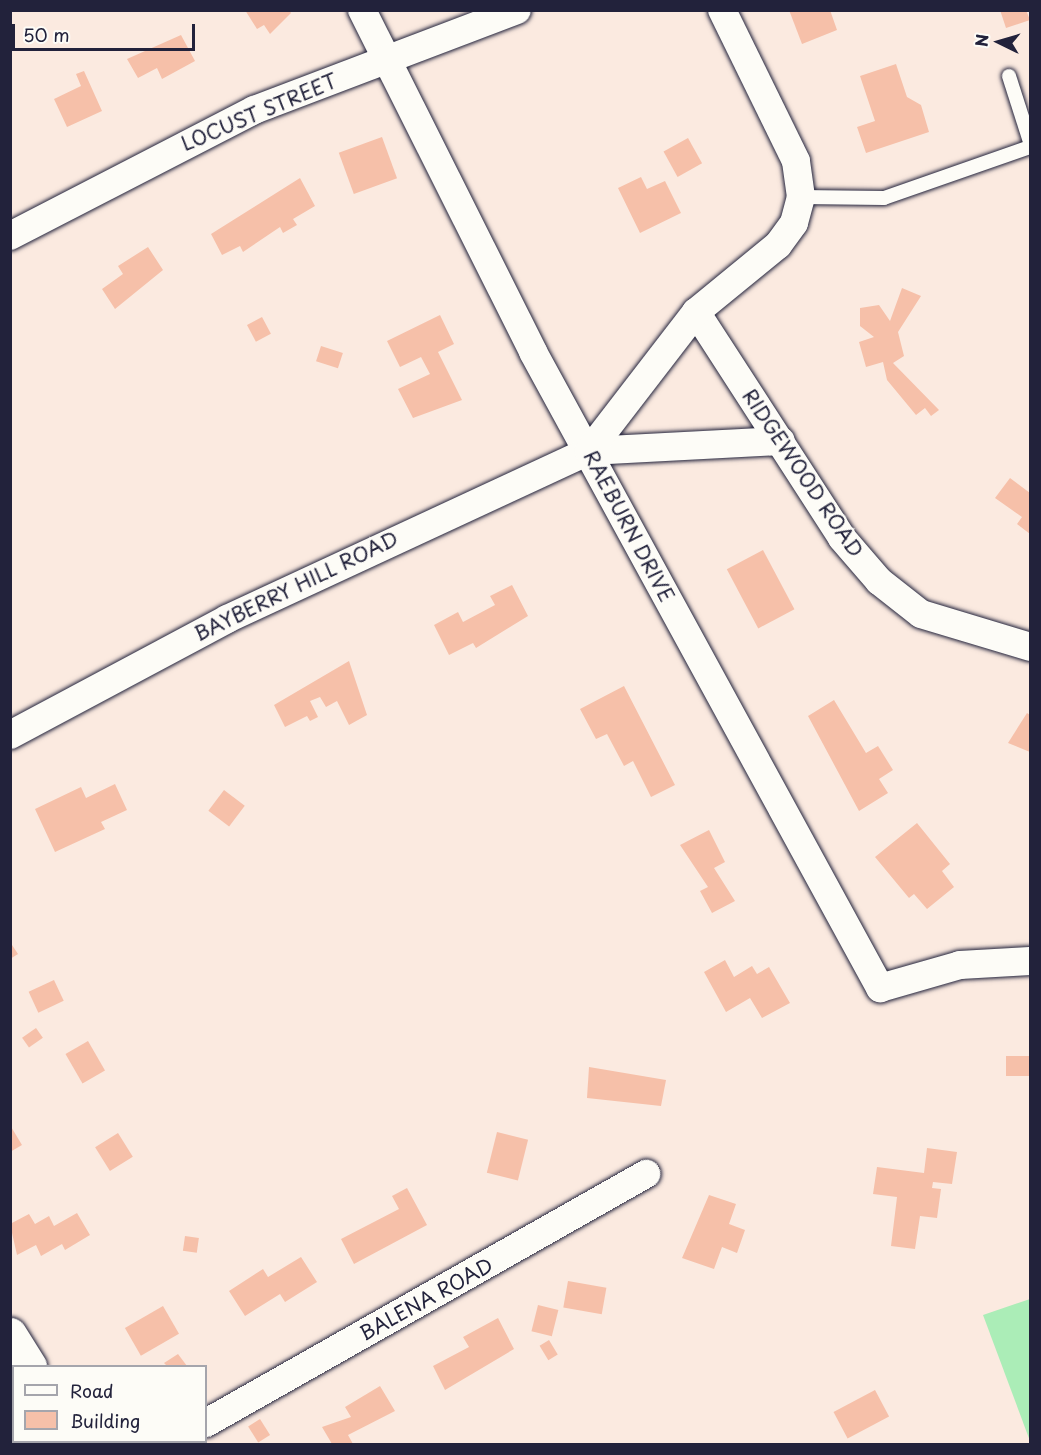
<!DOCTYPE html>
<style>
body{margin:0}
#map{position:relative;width:1041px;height:1455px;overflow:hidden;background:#fbeae0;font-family:"Playpen Sans",sans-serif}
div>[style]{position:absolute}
.green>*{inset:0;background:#abedb7}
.building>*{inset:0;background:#f6c0a9;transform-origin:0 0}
.roads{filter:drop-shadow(0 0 2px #22223b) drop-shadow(0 0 2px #22223b)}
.service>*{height:14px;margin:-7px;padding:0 7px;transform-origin:7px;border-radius:7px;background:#fdfcf7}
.minor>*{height:28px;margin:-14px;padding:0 14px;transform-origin:14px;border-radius:14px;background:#fdfcf7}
.secondary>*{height:33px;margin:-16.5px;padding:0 16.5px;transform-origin:16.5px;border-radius:16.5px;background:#fdfcf7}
span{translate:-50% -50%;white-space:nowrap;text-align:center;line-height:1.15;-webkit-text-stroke:5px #fdfcf7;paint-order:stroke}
.street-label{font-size:20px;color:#22223b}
.frame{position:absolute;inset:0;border:12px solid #22223b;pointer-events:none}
.legend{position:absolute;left:12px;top:1365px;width:195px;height:78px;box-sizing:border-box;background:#fdfcf7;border:2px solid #a5a5ac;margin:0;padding:8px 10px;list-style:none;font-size:18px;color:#22223b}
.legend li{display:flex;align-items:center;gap:12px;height:30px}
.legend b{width:30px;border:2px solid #a5a5ac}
.north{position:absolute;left:969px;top:12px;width:60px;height:60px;-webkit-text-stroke:4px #fdfcf7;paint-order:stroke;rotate:275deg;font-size:16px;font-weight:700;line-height:24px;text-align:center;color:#22223b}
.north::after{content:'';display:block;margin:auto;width:21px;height:27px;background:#22223b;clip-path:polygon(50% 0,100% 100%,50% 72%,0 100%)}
.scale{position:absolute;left:12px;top:24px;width:183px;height:27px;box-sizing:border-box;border:3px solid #22223b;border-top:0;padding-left:8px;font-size:18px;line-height:21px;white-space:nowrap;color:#22223b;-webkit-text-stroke:4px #fdfcf7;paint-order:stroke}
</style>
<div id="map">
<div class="green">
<div style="clip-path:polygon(1030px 1299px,1030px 1441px,983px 1315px)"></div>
</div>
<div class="building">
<div style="clip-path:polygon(245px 10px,289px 10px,291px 13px,270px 34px,264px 25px,257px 29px)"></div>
<div style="clip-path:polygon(789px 10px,830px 10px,837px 30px,802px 44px)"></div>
<div style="clip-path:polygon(1000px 10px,1026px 10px,1030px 20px,1006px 28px)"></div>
<div style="clip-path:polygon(181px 35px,195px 61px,162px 79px,157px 68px,138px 78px,127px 59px)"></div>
<div style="clip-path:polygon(896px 64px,907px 97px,921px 105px,929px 132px,866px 153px,857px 127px,875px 121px,860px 76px)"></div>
<div style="clip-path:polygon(84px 71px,102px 111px,67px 127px,54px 99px,81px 86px,76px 74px)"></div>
<div style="left:382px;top:137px;width:44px;height:46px;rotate:70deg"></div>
<div style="left:688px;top:138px;width:29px;height:28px;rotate:61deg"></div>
<div style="clip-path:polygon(641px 177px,647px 189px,665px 181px,681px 213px,640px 233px,618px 188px)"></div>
<div style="clip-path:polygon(300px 178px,315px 206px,293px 219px,297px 225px,283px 233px,280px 227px,243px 252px,240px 246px,222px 255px,211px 234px)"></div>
<div style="clip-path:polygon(148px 247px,163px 270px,115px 309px,102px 289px,123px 274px,118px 266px)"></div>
<div style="clip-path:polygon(902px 288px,921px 296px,898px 332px,904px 356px,893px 363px,939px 410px,931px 416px,925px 408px,916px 415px,887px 380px,883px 362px,866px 367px,859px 342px,874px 337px,860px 326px,860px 308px,879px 305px,890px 321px)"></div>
<div style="clip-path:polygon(440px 315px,454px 344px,438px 352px,462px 400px,413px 418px,398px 389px,430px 374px,421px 357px,400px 367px,387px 341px)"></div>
<div style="left:262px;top:317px;width:19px;height:17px;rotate:62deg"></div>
<div style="left:321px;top:346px;width:23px;height:16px;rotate:18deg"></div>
<div style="clip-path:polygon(1010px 478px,1030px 493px,1030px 534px,1017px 524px,1022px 517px,995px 498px)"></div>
<div style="left:763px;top:550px;width:67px;height:41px;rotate:62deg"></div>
<div style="clip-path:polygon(512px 585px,528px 616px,476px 648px,473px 643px,449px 655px,434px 625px,458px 612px,463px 622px,495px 605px,490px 596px)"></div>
<div style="clip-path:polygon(349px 661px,367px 715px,349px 725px,337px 701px,326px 707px,320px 697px,310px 701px,318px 717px,310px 721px,307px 716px,285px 727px,274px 705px)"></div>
<div style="clip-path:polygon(624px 686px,675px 785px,651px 797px,633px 761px,624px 766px,607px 734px,596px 739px,580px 709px)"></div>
<div style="clip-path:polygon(834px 700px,866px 753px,878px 746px,893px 770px,879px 779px,888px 793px,859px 811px,808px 716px)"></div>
<div style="clip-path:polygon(1027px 713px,1030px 715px,1030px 752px,1008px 743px)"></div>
<div style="clip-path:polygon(115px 784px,127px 810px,101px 822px,105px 829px,55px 852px,35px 809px,81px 787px,86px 798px)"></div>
<div style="left:224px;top:790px;width:26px;height:26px;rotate:37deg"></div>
<div style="clip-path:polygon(917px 823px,950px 864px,942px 871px,954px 887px,927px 909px,914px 894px,909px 898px,875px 857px)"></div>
<div style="clip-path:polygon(709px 830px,725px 862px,714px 868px,735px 901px,712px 913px,700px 891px,708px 887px,680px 845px)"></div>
<div style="clip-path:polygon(10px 942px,18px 954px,10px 959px)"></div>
<div style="clip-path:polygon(725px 960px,734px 977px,752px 966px,757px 974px,769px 967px,790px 1003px,762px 1018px,750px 998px,726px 1012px,704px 972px)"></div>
<div style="left:54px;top:980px;width:23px;height:28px;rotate:65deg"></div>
<div style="left:36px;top:1028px;width:12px;height:17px;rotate:55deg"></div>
<div style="left:88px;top:1041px;width:34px;height:26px;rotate:60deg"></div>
<div style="left:1030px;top:1056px;width:20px;height:24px;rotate:90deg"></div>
<div style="clip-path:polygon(589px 1067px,666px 1080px,661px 1106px,587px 1098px)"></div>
<div style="clip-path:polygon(10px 1125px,22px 1145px,10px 1152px)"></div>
<div style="left:497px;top:1132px;width:32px;height:42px;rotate:14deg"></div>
<div style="left:118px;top:1133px;width:28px;height:27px;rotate:58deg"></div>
<div style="clip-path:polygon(927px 1148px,957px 1152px,952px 1184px,933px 1182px,932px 1188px,941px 1189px,937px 1218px,920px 1216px,915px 1249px,891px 1246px,897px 1197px,873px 1194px,877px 1167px,924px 1173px)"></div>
<div style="clip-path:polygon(407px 1188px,427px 1225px,354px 1264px,341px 1239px,399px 1209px,392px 1196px)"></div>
<div style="clip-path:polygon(709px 1195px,736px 1204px,729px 1224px,745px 1230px,737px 1253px,722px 1247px,714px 1269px,682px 1258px)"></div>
<div style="clip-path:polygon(77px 1213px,90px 1235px,65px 1250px,62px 1244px,41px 1256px,36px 1245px,17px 1255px,10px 1224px,29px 1214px,35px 1224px,49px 1216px,54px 1226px)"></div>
<div style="left:185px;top:1236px;width:14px;height:15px;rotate:8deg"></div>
<div style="clip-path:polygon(301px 1257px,317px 1282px,285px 1302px,280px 1294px,245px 1316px,229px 1291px,263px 1269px,268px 1277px)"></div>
<div style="left:568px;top:1281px;width:39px;height:27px;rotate:10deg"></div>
<div style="left:538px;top:1305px;width:21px;height:27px;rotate:14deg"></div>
<div style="left:163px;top:1306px;width:32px;height:44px;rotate:60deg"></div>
<div style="clip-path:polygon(498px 1318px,514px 1349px,445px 1390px,433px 1366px,469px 1347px,463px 1337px)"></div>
<div style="left:549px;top:1340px;width:17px;height:11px;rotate:59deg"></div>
<div style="clip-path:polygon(178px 1354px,187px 1366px,167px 1366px,164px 1363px)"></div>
<div style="clip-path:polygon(380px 1386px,395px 1411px,348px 1435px,353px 1444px,332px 1444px,322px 1427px,351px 1417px,345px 1407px)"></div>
<div style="left:875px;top:1390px;width:30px;height:47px;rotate:62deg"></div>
<div style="left:260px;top:1419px;width:19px;height:14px;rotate:58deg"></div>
</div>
<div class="roads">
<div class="service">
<div style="left:1009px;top:76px;width:69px;rotate:72.3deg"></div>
<div style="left:801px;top:197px;width:83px;rotate:0.7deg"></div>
<div style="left:884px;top:198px;width:155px;rotate:-19.3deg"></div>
</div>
<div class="minor">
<div style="left:362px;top:10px;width:382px;rotate:63.4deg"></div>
<div style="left:533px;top:352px;width:725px;rotate:61.38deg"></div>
<div style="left:880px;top:988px;width:83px;rotate:-16deg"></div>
<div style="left:960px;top:965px;width:70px;rotate:-3.3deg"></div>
<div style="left:10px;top:236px;width:275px;rotate:-27.3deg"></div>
<div style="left:254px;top:110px;width:281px;rotate:-20.8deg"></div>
<div style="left:696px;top:312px;width:269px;rotate:57.1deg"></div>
<div style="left:842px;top:538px;width:57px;rotate:49.3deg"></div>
<div style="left:879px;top:581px;width:53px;rotate:38.2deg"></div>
<div style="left:921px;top:614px;width:114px;rotate:16.8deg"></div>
<div style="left:589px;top:451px;width:192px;rotate:-3deg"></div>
<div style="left:10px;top:735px;width:246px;rotate:-28.1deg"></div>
<div style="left:227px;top:619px;width:399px;rotate:-24.9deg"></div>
<div style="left:589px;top:451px;width:175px;rotate:-52.4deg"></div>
<div style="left:696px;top:312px;width:106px;rotate:-39.3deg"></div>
<div style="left:778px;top:245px;width:27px;rotate:-54deg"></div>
<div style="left:794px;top:223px;width:27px;rotate:-75deg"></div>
<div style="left:801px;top:197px;width:36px;rotate:-98deg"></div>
<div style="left:796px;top:161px;width:168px;rotate:-116.1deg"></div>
<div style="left:206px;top:1423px;width:506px;rotate:-29.51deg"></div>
<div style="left:167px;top:1444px;width:5px;rotate:-22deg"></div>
</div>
<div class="secondary">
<div style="left:10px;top:1334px;width:38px;rotate:58deg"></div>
<div style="left:74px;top:1442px;width:3px;rotate:45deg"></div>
</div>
</div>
<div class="street-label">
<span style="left:259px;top:112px;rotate:-23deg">LOCUST STREET</span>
<span style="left:803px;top:473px;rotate:56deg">RIDGEWOOD ROAD</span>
<span style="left:629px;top:526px;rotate:62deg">RAEBURN DRIVE</span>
<span style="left:296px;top:586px;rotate:-26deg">BAYBERRY HILL ROAD</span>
<span style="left:426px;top:1299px;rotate:-29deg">BALENA ROAD</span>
</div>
<div class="frame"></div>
<ul class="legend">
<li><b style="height:8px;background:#fdfcf7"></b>Road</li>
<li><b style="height:16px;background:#f6c0a9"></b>Building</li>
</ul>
<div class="north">N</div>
<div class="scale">50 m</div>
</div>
